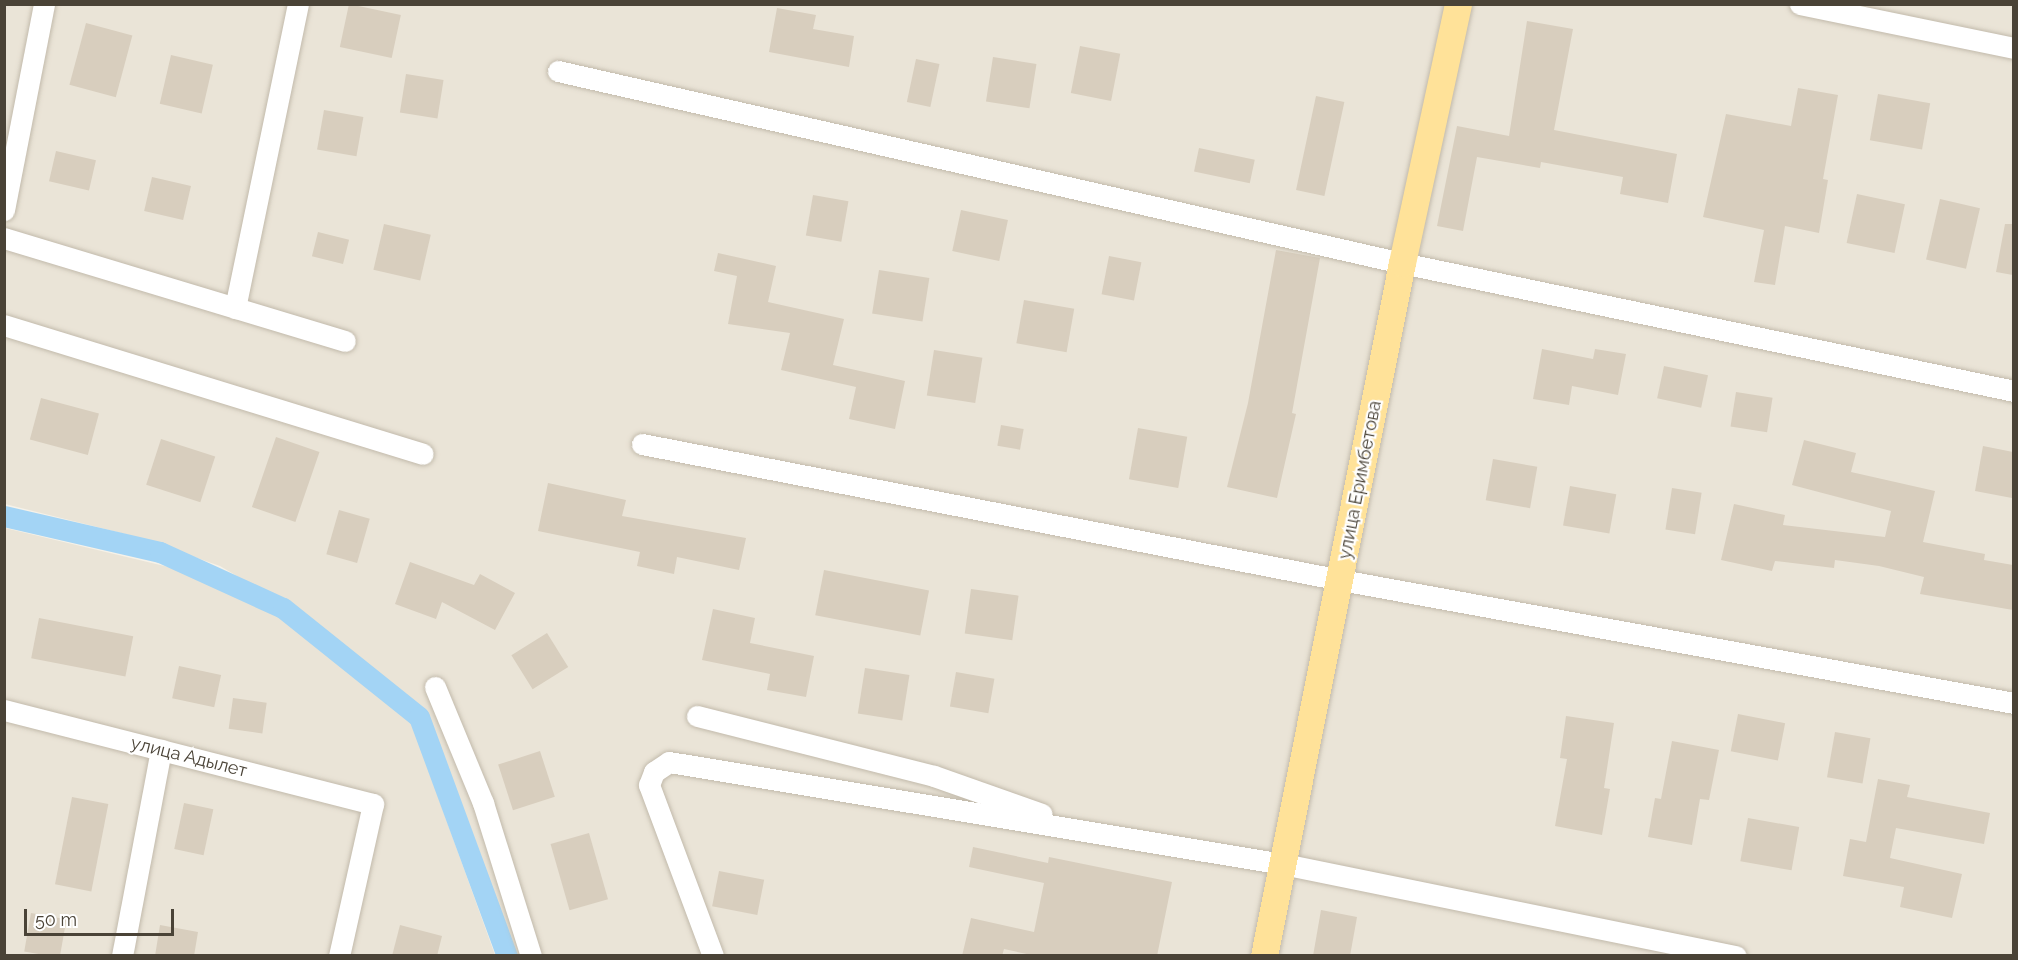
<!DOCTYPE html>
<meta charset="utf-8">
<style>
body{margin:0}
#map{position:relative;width:2018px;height:960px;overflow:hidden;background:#f6f2e9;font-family:Raleway,sans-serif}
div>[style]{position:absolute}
.residential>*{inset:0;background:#eae4d7}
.canal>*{height:21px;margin:-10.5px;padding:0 10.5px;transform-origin:10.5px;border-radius:10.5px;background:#a3d4f5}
.building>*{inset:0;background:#d8cebe;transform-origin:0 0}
.roads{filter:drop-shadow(0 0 2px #c2baab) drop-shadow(0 0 2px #c2baab)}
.minor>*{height:21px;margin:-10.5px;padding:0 10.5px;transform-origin:10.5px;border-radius:10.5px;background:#fff}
.major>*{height:27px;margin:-13.5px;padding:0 13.5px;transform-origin:13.5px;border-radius:13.5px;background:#ffe299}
span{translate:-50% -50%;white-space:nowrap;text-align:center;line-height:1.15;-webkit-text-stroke:4.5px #fff;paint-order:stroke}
.street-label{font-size:18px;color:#4a4337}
.frame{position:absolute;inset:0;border:6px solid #4a4337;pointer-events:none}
.scale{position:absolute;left:24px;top:909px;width:150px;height:27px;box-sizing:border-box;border:3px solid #4a4337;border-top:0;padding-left:8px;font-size:18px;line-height:21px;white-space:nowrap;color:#4a4337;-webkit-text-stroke:4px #fff;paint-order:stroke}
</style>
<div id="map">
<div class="residential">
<div style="clip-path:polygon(5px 5px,2013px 5px,2013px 955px,512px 955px,423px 713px,315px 622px,220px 566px,137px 537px,5px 504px)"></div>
<div style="clip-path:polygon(5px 528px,177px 569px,279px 612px,410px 719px,495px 955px,5px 956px)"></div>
</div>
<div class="canal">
<div style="left:4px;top:516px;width:160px;rotate:13deg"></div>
<div style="left:160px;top:552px;width:135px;rotate:24.5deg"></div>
<div style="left:283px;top:608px;width:174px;rotate:38.7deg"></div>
<div style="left:419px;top:717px;width:255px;rotate:69.8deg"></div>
</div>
<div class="building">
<div style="left:349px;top:4px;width:53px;height:44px;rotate:12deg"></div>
<div style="clip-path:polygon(777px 8px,816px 15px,813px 29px,854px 36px,849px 67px,769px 52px)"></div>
<div style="clip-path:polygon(1527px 21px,1573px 29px,1554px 130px,1677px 154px,1668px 203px,1620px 194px,1623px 177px,1541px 162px,1540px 168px,1477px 157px,1463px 231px,1437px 226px,1457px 126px,1509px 136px)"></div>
<div style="left:86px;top:23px;width:48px;height:64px;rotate:15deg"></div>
<div style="left:1080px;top:46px;width:41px;height:48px;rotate:11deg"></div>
<div style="left:171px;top:55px;width:43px;height:50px;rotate:13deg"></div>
<div style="left:993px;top:57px;width:44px;height:45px;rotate:9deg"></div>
<div style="left:916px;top:59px;width:24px;height:44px;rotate:12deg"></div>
<div style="left:406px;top:74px;width:38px;height:39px;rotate:9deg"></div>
<div style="clip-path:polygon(1798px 88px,1838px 95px,1823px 179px,1828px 180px,1819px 233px,1785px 226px,1775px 285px,1754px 282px,1764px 230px,1703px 217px,1726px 114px,1791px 126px)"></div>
<div style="left:1878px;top:94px;width:53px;height:47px;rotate:10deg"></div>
<div style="left:1316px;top:96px;width:29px;height:96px;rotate:12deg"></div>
<div style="left:324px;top:110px;width:40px;height:40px;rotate:10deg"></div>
<div style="left:1199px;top:148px;width:57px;height:24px;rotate:12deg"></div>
<div style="left:56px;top:151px;width:41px;height:31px;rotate:13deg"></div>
<div style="left:152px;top:177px;width:40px;height:35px;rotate:13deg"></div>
<div style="left:1857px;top:194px;width:49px;height:50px;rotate:12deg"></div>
<div style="left:813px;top:195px;width:36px;height:41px;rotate:10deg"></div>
<div style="left:1940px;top:199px;width:41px;height:62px;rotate:13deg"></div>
<div style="left:961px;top:210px;width:48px;height:42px;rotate:12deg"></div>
<div style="left:384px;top:224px;width:48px;height:47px;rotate:13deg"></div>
<div style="clip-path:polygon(2005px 224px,2013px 224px,2013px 275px,1996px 272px)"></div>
<div style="left:318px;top:232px;width:32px;height:25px;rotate:14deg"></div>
<div style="clip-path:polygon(1276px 250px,1320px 258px,1292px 413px,1296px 414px,1277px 498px,1227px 487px,1248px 403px)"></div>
<div style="clip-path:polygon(718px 253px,776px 266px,768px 302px,844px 319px,833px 365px,905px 381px,895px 429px,849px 419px,856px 387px,781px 370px,790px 333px,728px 324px,737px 276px,714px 271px)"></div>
<div style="left:1109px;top:256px;width:33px;height:39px;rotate:11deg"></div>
<div style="left:879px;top:270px;width:51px;height:44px;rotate:9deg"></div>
<div style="left:1024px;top:300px;width:51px;height:44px;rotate:10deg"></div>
<div style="clip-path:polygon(1542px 349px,1593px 359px,1595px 349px,1626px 354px,1618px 395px,1572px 386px,1569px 405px,1533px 399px)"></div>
<div style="left:934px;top:350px;width:49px;height:46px;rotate:9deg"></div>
<div style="left:1664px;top:366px;width:45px;height:33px;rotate:12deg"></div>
<div style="left:1736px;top:392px;width:37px;height:35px;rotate:9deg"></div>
<div style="left:41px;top:398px;width:60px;height:43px;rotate:15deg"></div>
<div style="left:1001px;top:425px;width:23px;height:21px;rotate:10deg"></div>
<div style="left:1138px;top:428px;width:50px;height:52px;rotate:10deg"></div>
<div style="left:276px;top:437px;width:46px;height:74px;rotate:19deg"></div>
<div style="left:161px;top:439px;width:57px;height:48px;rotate:18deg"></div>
<div style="clip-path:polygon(1804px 440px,1856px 453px,1851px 472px,1935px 491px,1923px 542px,1985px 554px,1984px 560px,2013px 565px,2013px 610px,1920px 594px,1924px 577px,1879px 566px,1835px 560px,1834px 568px,1775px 561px,1772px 571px,1721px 560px,1734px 504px,1785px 515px,1783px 525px,1885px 537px,1891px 511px,1792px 485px)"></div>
<div style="clip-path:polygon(1983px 446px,2013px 452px,2012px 498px,1975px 491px)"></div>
<div style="left:1493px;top:459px;width:45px;height:42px;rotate:10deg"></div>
<div style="clip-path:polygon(548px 483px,626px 500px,622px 516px,746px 538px,739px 570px,677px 557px,674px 574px,637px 566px,640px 552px,538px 531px)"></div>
<div style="left:1570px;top:486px;width:47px;height:40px;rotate:10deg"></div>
<div style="left:1672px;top:488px;width:30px;height:42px;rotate:9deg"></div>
<div style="left:339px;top:510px;width:32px;height:46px;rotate:16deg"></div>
<div style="clip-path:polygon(410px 562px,474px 585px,480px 574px,515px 593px,495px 630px,442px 602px,436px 619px,395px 604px)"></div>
<div style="left:824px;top:570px;width:107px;height:46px;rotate:11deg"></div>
<div style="left:971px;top:589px;width:48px;height:45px;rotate:8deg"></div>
<div style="clip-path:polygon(713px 609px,755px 618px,750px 643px,814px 656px,806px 697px,767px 690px,770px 674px,702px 660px)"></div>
<div style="left:39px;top:618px;width:96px;height:41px;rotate:11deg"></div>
<div style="left:547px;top:633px;width:40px;height:42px;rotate:58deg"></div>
<div style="left:179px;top:666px;width:43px;height:33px;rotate:12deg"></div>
<div style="left:865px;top:668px;width:45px;height:46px;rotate:9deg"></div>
<div style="left:956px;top:672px;width:39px;height:35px;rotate:10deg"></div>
<div style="left:233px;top:698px;width:34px;height:31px;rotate:8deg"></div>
<div style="left:1738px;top:714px;width:48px;height:38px;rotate:11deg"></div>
<div style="clip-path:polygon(1566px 716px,1614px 723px,1604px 788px,1610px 789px,1602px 835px,1555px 826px,1567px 759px,1560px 758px)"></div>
<div style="left:1835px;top:732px;width:36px;height:46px;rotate:10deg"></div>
<div style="clip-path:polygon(1672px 741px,1719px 750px,1709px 800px,1700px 799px,1692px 845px,1648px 837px,1655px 798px,1661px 799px)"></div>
<div style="left:540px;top:751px;width:48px;height:44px;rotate:72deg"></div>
<div style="clip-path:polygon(1878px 779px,1910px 785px,1907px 797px,1990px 813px,1984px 844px,1896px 828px,1890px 858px,1962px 874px,1952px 918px,1900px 907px,1904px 887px,1843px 876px,1850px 839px,1866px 842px)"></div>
<div style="left:72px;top:797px;width:37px;height:89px;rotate:11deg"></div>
<div style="left:184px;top:803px;width:30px;height:47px;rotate:12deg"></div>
<div style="left:1748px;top:818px;width:52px;height:44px;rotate:10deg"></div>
<div style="left:589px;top:833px;width:69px;height:40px;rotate:74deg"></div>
<div style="clip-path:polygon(973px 847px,1048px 863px,1049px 857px,1172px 882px,1157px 956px,1036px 956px,1004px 949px,1002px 956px,962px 956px,971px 918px,1034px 932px,1044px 883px,969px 867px)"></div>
<div style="left:719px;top:871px;width:46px;height:36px;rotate:11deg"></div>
<div style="clip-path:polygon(1321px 910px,1357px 917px,1350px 956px,1313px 956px)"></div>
<div style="left:31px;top:913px;width:36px;height:39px;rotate:10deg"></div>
<div style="clip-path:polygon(160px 925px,198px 932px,194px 956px,155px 956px)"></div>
<div style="clip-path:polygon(400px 925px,442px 936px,437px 956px,392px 956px)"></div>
</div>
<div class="roads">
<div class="minor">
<div style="left:1800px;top:4px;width:218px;rotate:11.6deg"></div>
<div style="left:558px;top:71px;width:866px;rotate:12.82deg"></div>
<div style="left:1402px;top:263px;width:625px;rotate:11.81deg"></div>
<div style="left:4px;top:210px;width:210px;rotate:-79deg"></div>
<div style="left:4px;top:238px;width:356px;rotate:16.8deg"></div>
<div style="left:235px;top:308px;width:310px;rotate:-78.3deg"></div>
<div style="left:4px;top:325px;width:438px;rotate:17.1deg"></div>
<div style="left:642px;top:444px;width:712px;rotate:11.01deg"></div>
<div style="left:1341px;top:580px;width:684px;rotate:10.36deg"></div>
<div style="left:435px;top:687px;width:126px;rotate:67.5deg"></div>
<div style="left:483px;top:803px;width:160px;rotate:72.6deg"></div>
<div style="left:4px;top:710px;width:381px;rotate:14.3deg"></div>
<div style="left:373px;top:804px;width:156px;rotate:102.6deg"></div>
<div style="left:697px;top:716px;width:244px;rotate:14.2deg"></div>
<div style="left:934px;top:776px;width:114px;rotate:19.4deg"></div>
<div style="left:122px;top:956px;width:210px;rotate:-79.3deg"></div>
<div style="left:713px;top:956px;width:183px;rotate:-110.5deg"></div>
<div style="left:649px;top:785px;width:14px;rotate:-69deg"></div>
<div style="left:654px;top:772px;width:18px;rotate:-34deg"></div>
<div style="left:669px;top:762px;width:622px;rotate:9.43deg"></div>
<div style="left:1283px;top:864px;width:462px;rotate:11.5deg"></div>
</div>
<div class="major">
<div style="left:1264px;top:956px;width:707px;rotate:-78.74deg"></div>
<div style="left:1402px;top:263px;width:265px;rotate:-77.8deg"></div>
</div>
</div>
<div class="street-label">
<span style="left:1360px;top:480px;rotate:-79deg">улица Еримбетова</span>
<span style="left:189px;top:757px;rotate:14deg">улица Адылет</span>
</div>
<div class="frame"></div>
<div class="scale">50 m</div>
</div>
